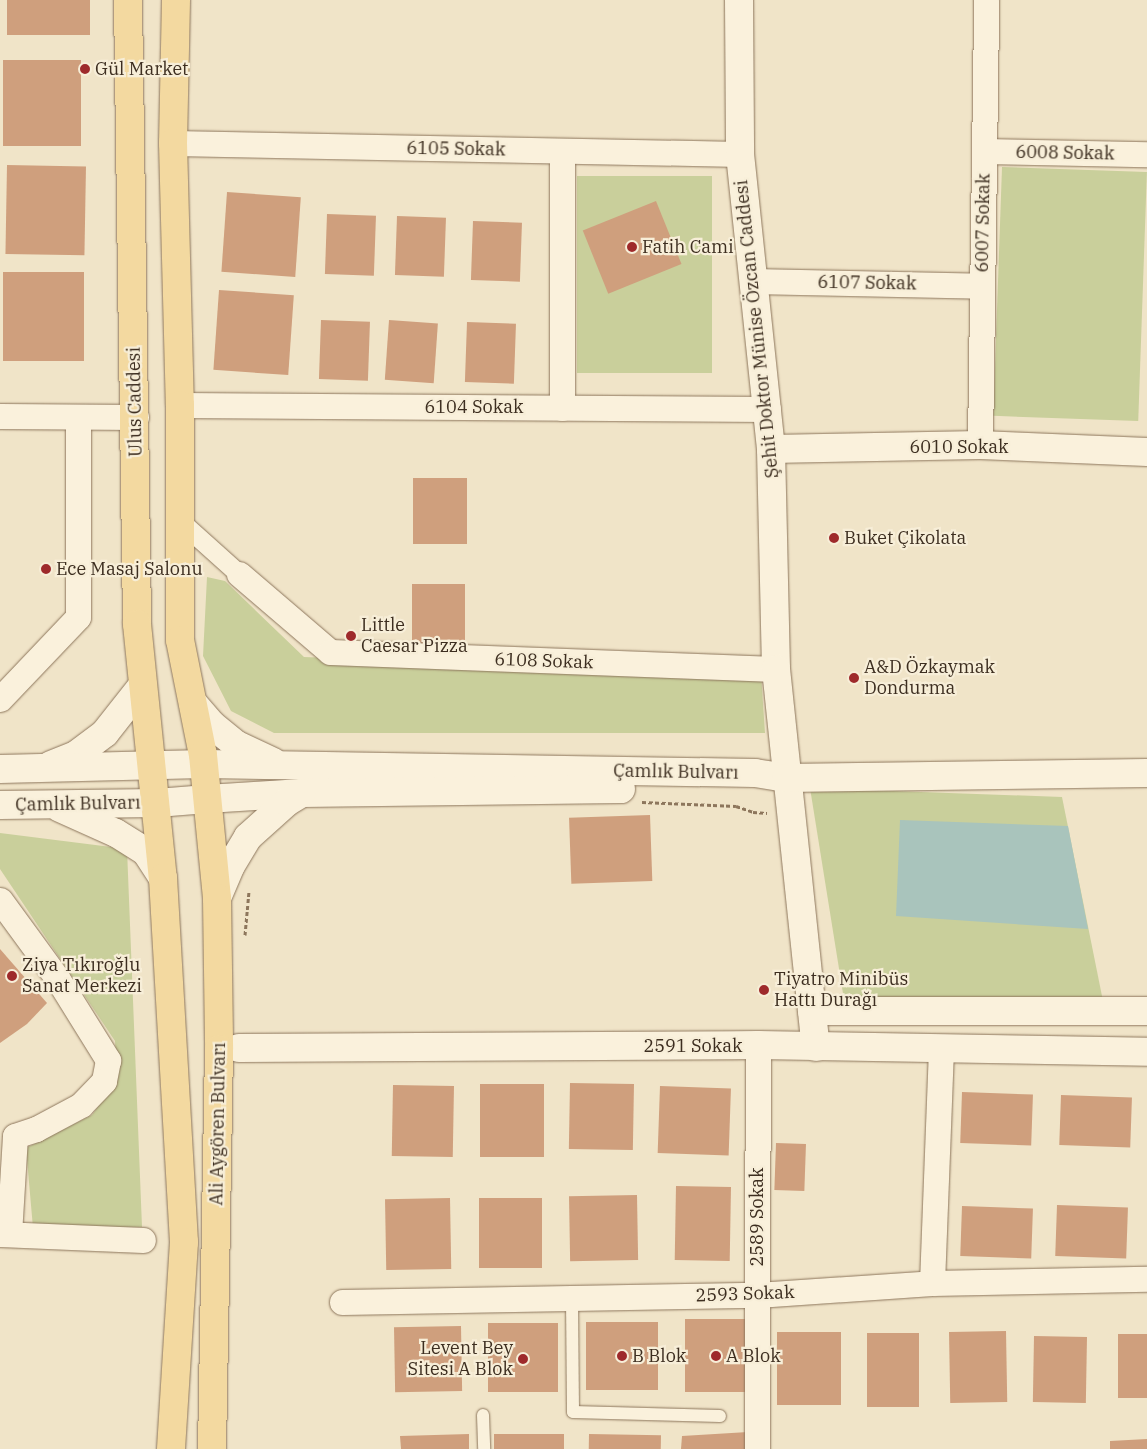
<!DOCTYPE html>
<meta charset="utf-8">
<style>
body{margin:0}
#map{position:relative;width:1147px;height:1449px;overflow:hidden;background:#f0e4c8;font-family:"IBM Plex Serif",serif}
div>[style]{position:absolute}
.green>*{inset:0;background:#c9cf9b;transform-origin:0 0}
.water>*{inset:0;background:#a9c4bc}
.building>*{inset:0;background:#cf9f7d;transform-origin:0 0}
.path>*{height:3px;margin-top:-1.5px;transform-origin:0;background:repeating-linear-gradient(90deg,#8d765c 0 4px,transparent 0 6.5px)}
.roads{filter:drop-shadow(0 0 1px #8d765c) drop-shadow(0 0 1px #8d765c)}
.service>*{height:12px;margin:-6px;padding:0 6px;transform-origin:6px;border-radius:6px;background:#faf1dc}
.pedestrian>*{height:19px;margin:-9.5px;padding:0 9.5px;transform-origin:9.5px;border-radius:9.5px;background:#faf1dc}
.minor>*{height:25px;margin:-12.5px;padding:0 12.5px;transform-origin:12.5px;border-radius:12.5px;background:#faf1dc}
.tertiary>*{height:28px;margin:-14px;padding:0 14px;transform-origin:14px;border-radius:14px;background:#faf1dc}
.secondary>*{height:28px;margin:-14px;padding:0 14px;transform-origin:14px;border-radius:14px;background:#faf1dc}
.primary>*{height:28px;margin:-14px;padding:0 14px;transform-origin:14px;border-radius:14px;background:#f3d9a0}
.dots>*{width:14px;height:14px;translate:-50% -50%;box-sizing:border-box;border:2px solid #f7eed8;border-radius:50%}
span{translate:-50% -50%;white-space:nowrap;text-align:center;line-height:1.15;-webkit-text-stroke:4.5px #f7eed8;paint-order:stroke}
.poi-label{font-size:18px;color:#3d2e20}
.left{translate:0 -50%;text-align:left}
.right{translate:-100% -50%;text-align:right}
.street-label{font-size:18px;color:#3d2e20}
</style>
<div id="map">
<div class="green">
<div style="left:1002px;top:167px;width:145px;height:249px;rotate:2deg"></div>
<div style="left:577px;top:176px;width:135px;height:197px"></div>
<div style="clip-path:polygon(207px 577px,225px 581px,304px 657px,761px 674px,765px 733px,274px 733px,231px 711px,203px 656px)"></div>
<div style="clip-path:polygon(810px 788px,1062px 797px,1106px 1016px,845px 1006px)"></div>
<div style="clip-path:polygon(0 833px,127px 849px,142px 1227px,33px 1228px,26px 1148px,92px 1115px,117px 1079px,115px 1041px,0 869px)"></div>
</div>
<div class="water">
<div style="clip-path:polygon(900px 820px,1068px 826px,1088px 929px,896px 916px)"></div>
</div>
<div class="building">
<div style="left:7px;top:0;width:83px;height:35px"></div>
<div style="left:3px;top:60px;width:78px;height:86px"></div>
<div style="left:7px;top:165px;width:79px;height:89px;rotate:1deg"></div>
<div style="left:227px;top:192px;width:74px;height:80px;rotate:4deg"></div>
<div style="left:656px;top:201px;width:68px;height:79px;rotate:68deg"></div>
<div style="left:327px;top:214px;width:49px;height:60px;rotate:2deg"></div>
<div style="left:397px;top:216px;width:49px;height:59px;rotate:2deg"></div>
<div style="left:473px;top:221px;width:49px;height:59px;rotate:2deg"></div>
<div style="left:84px;top:272px;width:89px;height:81px;rotate:90deg"></div>
<div style="left:219px;top:290px;width:75px;height:80px;rotate:4deg"></div>
<div style="left:321px;top:320px;width:49px;height:59px;rotate:2deg"></div>
<div style="left:389px;top:320px;width:49px;height:60px;rotate:4deg"></div>
<div style="left:467px;top:322px;width:49px;height:60px;rotate:2deg"></div>
<div style="left:413px;top:478px;width:54px;height:66px"></div>
<div style="left:412px;top:584px;width:53px;height:65px"></div>
<div style="left:650px;top:815px;width:66px;height:81px;rotate:88deg"></div>
<div style="clip-path:polygon(0 949px,47px 1003px,27px 1024px,0 1043px)"></div>
<div style="left:570px;top:1083px;width:64px;height:66px;rotate:1deg"></div>
<div style="left:544px;top:1084px;width:73px;height:64px;rotate:90deg"></div>
<div style="left:393px;top:1085px;width:61px;height:71px;rotate:1deg"></div>
<div style="left:660px;top:1086px;width:71px;height:67px;rotate:2deg"></div>
<div style="left:962px;top:1092px;width:71px;height:51px;rotate:2deg"></div>
<div style="left:1061px;top:1095px;width:71px;height:50px;rotate:2deg"></div>
<div style="left:776px;top:1143px;width:30px;height:47px;rotate:2deg"></div>
<div style="left:676px;top:1186px;width:55px;height:74px;rotate:1deg"></div>
<div style="left:637px;top:1195px;width:65px;height:68px;rotate:89deg"></div>
<div style="left:450px;top:1198px;width:71px;height:65px;rotate:89deg"></div>
<div style="left:479px;top:1198px;width:63px;height:70px"></div>
<div style="left:1057px;top:1205px;width:71px;height:51px;rotate:2deg"></div>
<div style="left:962px;top:1206px;width:71px;height:50px;rotate:2deg"></div>
<div style="left:685px;top:1319px;width:62px;height:73px"></div>
<div style="left:586px;top:1322px;width:72px;height:68px"></div>
<div style="left:558px;top:1323px;width:69px;height:70px;rotate:90deg"></div>
<div style="left:461px;top:1326px;width:65px;height:67px;rotate:89deg"></div>
<div style="left:1006px;top:1331px;width:71px;height:57px;rotate:89deg"></div>
<div style="left:777px;top:1332px;width:64px;height:73px"></div>
<div style="left:867px;top:1333px;width:52px;height:74px"></div>
<div style="left:1118px;top:1334px;width:29px;height:64px"></div>
<div style="left:1034px;top:1336px;width:53px;height:66px;rotate:1deg"></div>
<div style="clip-path:polygon(748px 1432px,748px 1449px,681px 1449px,682px 1436px)"></div>
<div style="clip-path:polygon(469px 1434px,469px 1449px,401px 1449px,400px 1436px)"></div>
<div style="left:564px;top:1434px;width:15px;height:70px;rotate:90deg"></div>
<div style="left:589px;top:1434px;width:72px;height:15px;rotate:1deg"></div>
<div style="clip-path:polygon(1147px 1439px,1147px 1449px,1110px 1449px,1110px 1441px)"></div>
</div>
<div class="path">
<div style="left:642px;top:802px;width:94px;rotate:2.4deg"></div>
<div style="left:736px;top:806px;width:18px;rotate:19deg"></div>
<div style="left:753px;top:812px;width:14px;rotate:4deg"></div>
<div style="left:245px;top:935px;width:44px;rotate:-84.8deg"></div>
</div>
<div class="roads">
<div class="service">
<div style="left:572px;top:1298px;width:114px;rotate:89.5deg"></div>
<div style="left:573px;top:1412px;width:147px;rotate:1.6deg"></div>
<div style="left:483px;top:1415px;width:34px;rotate:88deg"></div>
</div>
<div class="pedestrian">
<div style="left:180px;top:521px;width:79px;rotate:41.9deg"></div>
</div>
<div class="minor">
<div style="left:173px;top:143px;width:567px;rotate:1.11deg"></div>
<div style="left:984px;top:151px;width:163px;rotate:1.1deg"></div>
<div style="left:752px;top:281px;width:230px;rotate:1.2deg"></div>
<div style="left:180px;top:405px;width:588px;rotate:0.39deg"></div>
<div style="left:562px;top:408px;width:257px;rotate:-90deg"></div>
<div style="left:0;top:416px;width:136px;rotate:0.4deg"></div>
<div style="left:980px;top:445px;width:445px;rotate:-89.2deg"></div>
<div style="left:239px;top:574px;width:120px;rotate:40.6deg"></div>
<div style="left:330px;top:652px;width:446px;rotate:2.2deg"></div>
<div style="left:0;top:699px;width:113px;rotate:-46.4deg"></div>
<div style="left:78px;top:617px;width:200px;rotate:-90deg"></div>
<div style="left:0;top:900px;width:97px;rotate:53.8deg"></div>
<div style="left:57px;top:978px;width:97px;rotate:58.1deg"></div>
<div style="left:108px;top:1060px;width:21px;rotate:101deg"></div>
<div style="left:104px;top:1081px;width:33px;rotate:134deg"></div>
<div style="left:81px;top:1105px;width:51px;rotate:151.9deg"></div>
<div style="left:36px;top:1129px;width:22px;rotate:162deg"></div>
<div style="left:15px;top:1136px;width:98px;rotate:93.5deg"></div>
<div style="left:0;top:1234px;width:143px;rotate:2.4deg"></div>
<div style="left:932px;top:1283px;width:234px;rotate:-87.8deg"></div>
<div style="left:342px;top:1302px;width:415px;rotate:-1deg"></div>
<div style="left:757px;top:1295px;width:175px;rotate:-3.9deg"></div>
<div style="left:932px;top:1283px;width:215px;rotate:-1.1deg"></div>
<div style="left:757px;top:1449px;width:404px;rotate:-89.9deg"></div>
</div>
<div class="tertiary">
<div style="left:739px;top:0;width:154px;rotate:89.6deg"></div>
<div style="left:740px;top:154px;width:297px;rotate:84deg"></div>
<div style="left:771px;top:449px;width:220px;rotate:88.7deg"></div>
<div style="left:776px;top:669px;width:380px;rotate:84deg"></div>
<div style="left:771px;top:449px;width:209px;rotate:-1.1deg"></div>
<div style="left:980px;top:445px;width:167px;rotate:2.4deg"></div>
<div style="left:193px;top:703px;width:29px;rotate:49deg"></div>
<div style="left:212px;top:725px;width:32px;rotate:39deg"></div>
<div style="left:237px;top:745px;width:40px;rotate:25deg"></div>
<div style="left:204px;top:764px;width:551px;rotate:0.94deg"></div>
<div style="left:755px;top:773px;width:31px;rotate:9deg"></div>
<div style="left:786px;top:778px;width:361px;rotate:-0.8deg"></div>
<div style="left:207px;top:799px;width:95px;rotate:-3.6deg"></div>
<div style="left:302px;top:793px;width:319px;rotate:-0.7deg"></div>
<div style="left:217px;top:898px;width:34px;rotate:-67deg"></div>
<div style="left:230px;top:867px;width:35px;rotate:-59deg"></div>
<div style="left:248px;top:837px;width:52px;rotate:-41.9deg"></div>
<div style="left:287px;top:802px;width:17px;rotate:-31deg"></div>
<div style="left:812px;top:1011px;width:335px"></div>
<div style="left:239px;top:1048px;width:519px;rotate:-0.33deg"></div>
<div style="left:758px;top:1045px;width:389px;rotate:1deg"></div>
</div>
<div class="secondary">
<div style="left:51px;top:765px;width:27px;rotate:-22deg"></div>
<div style="left:76px;top:755px;width:36px;rotate:-37deg"></div>
<div style="left:105px;top:733px;width:60px;rotate:-51.8deg"></div>
<div style="left:0;top:769px;width:204px;rotate:-1.4deg"></div>
<div style="left:0;top:805px;width:157px;rotate:-0.7deg"></div>
<div style="left:157px;top:803px;width:50px;rotate:-4.6deg"></div>
<div style="left:60px;top:808px;width:61px;rotate:24.1deg"></div>
<div style="left:116px;top:833px;width:36px;rotate:32deg"></div>
<div style="left:146px;top:852px;width:31px;rotate:57deg"></div>
</div>
<div class="primary">
<div style="left:128px;top:0;width:624px;rotate:89.17deg"></div>
<div style="left:137px;top:624px;width:255px;rotate:84.2deg"></div>
<div style="left:163px;top:878px;width:365px;rotate:86.7deg"></div>
<div style="left:184px;top:1242px;width:207px;rotate:93.6deg"></div>
<div style="left:176px;top:0;width:143px;rotate:91.2deg"></div>
<div style="left:173px;top:143px;width:262px;rotate:88.5deg"></div>
<div style="left:180px;top:405px;width:235px;rotate:90deg"></div>
<div style="left:180px;top:640px;width:117px;rotate:78.7deg"></div>
<div style="left:203px;top:755px;width:144px;rotate:84.4deg"></div>
<div style="left:217px;top:898px;width:151px;rotate:89.2deg"></div>
<div style="left:219px;top:1049px;width:400px;rotate:91deg"></div>
</div>
</div>
<div class="dots">
<div style="left:85px;top:69px;background:#9e2a2b"></div>
<div style="left:632px;top:247px;background:#9e2a2b"></div>
<div style="left:834px;top:538px;background:#9e2a2b"></div>
<div style="left:46px;top:569px;background:#9e2a2b"></div>
<div style="left:351px;top:636px;background:#9e2a2b"></div>
<div style="left:854px;top:678px;background:#9e2a2b"></div>
<div style="left:12px;top:976px;background:#9e2a2b"></div>
<div style="left:764px;top:990px;background:#9e2a2b"></div>
<div style="left:622px;top:1356px;background:#9e2a2b"></div>
<div style="left:716px;top:1356px;background:#9e2a2b"></div>
<div style="left:523px;top:1359px;background:#9e2a2b"></div>
</div>
<div class="poi-label">
<span class="left" style="left:95px;top:69px">Gül Market</span>
<span class="left" style="left:642px;top:247px">Fatih Cami</span>
<span class="left" style="left:844px;top:538px">Buket Çikolata</span>
<span class="left" style="left:56px;top:569px">Ece Masaj Salonu</span>
<span class="left" style="left:361px;top:636px">Little<br>Caesar Pizza</span>
<span class="left" style="left:864px;top:678px">A&amp;D Özkaymak<br>Dondurma</span>
<span class="left" style="left:22px;top:976px">Ziya Tıkıroğlu<br>Sanat Merkezi</span>
<span class="left" style="left:774px;top:990px">Tiyatro Minibüs<br>Hattı Durağı</span>
<span class="right" style="left:513px;top:1359px">Levent Bey<br>Sitesi A Blok</span>
<span class="left" style="left:632px;top:1356px">B Blok</span>
<span class="left" style="left:726px;top:1356px">A Blok</span>
</div>
<div class="street-label">
<span style="left:456px;top:149px;rotate:1deg">6105 Sokak</span>
<span style="left:1065px;top:153px;rotate:1deg">6008 Sokak</span>
<span style="left:983px;top:223px;rotate:-89deg">6007 Sokak</span>
<span style="left:867px;top:283px;rotate:1deg">6107 Sokak</span>
<span style="left:757px;top:329px;rotate:-96deg">Şehit Doktor Münise Özcan Caddesi</span>
<span style="left:135px;top:402px;rotate:-91deg">Ulus Caddesi</span>
<span style="left:474px;top:407px">6104 Sokak</span>
<span style="left:959px;top:447px">6010 Sokak</span>
<span style="left:544px;top:661px;rotate:2deg">6108 Sokak</span>
<span style="left:676px;top:772px;rotate:1deg">Çamlık Bulvarı</span>
<span style="left:78px;top:804px;rotate:-1deg">Çamlık Bulvarı</span>
<span style="left:693px;top:1046px">2591 Sokak</span>
<span style="left:218px;top:1124px;rotate:-89deg">Ali Aygören Bulvarı</span>
<span style="left:757px;top:1217px;rotate:-90deg">2589 Sokak</span>
<span style="left:745px;top:1294px;rotate:-2deg">2593 Sokak</span>
</div>
</div>
